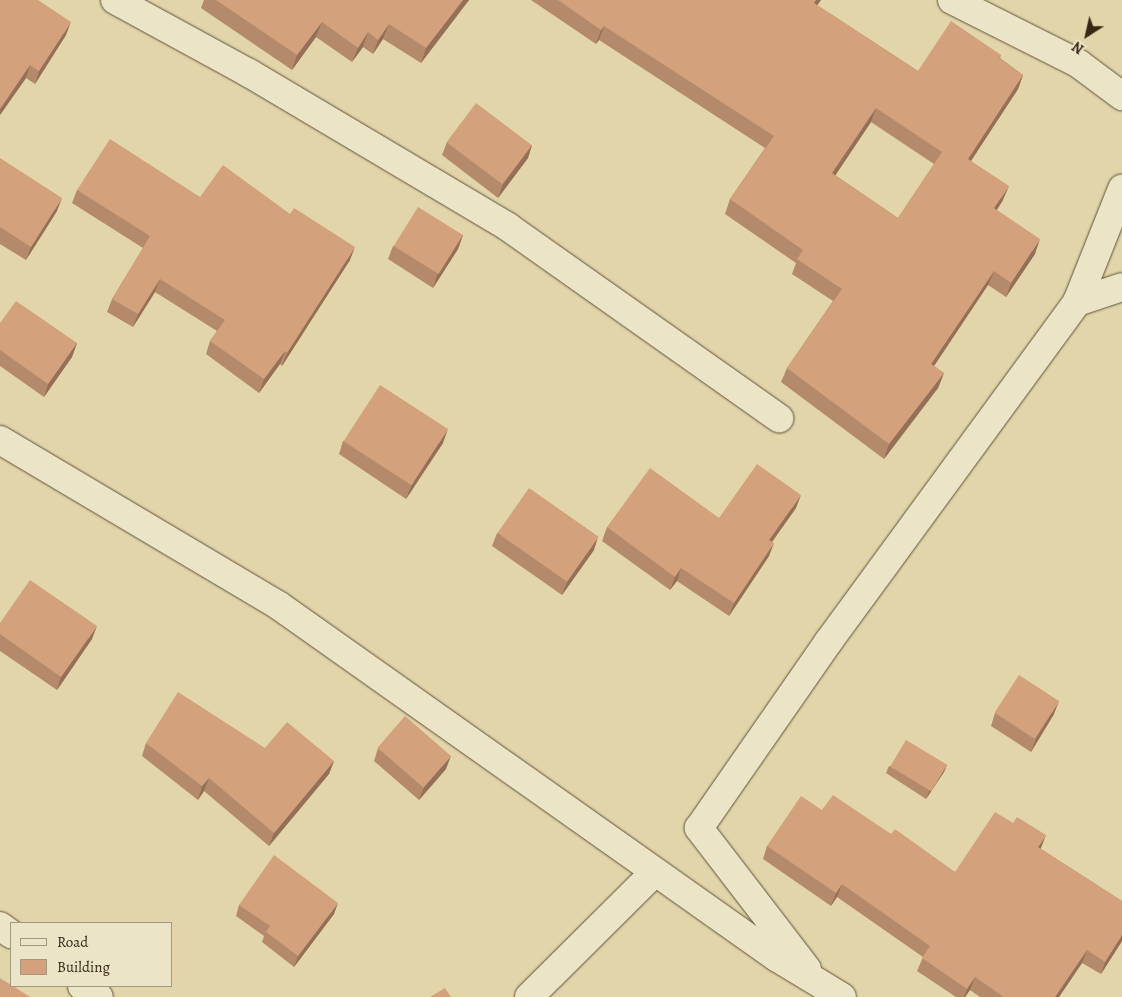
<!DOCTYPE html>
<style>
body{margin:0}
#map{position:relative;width:1122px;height:997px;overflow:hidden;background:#e2d5a9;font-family:Alegreya,serif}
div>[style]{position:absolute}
.roads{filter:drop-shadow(0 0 1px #61523b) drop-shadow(0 0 1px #61523b)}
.minor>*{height:28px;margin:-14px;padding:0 14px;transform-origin:14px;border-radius:14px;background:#ece4c7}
.wall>*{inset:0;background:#b58a6a}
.shaded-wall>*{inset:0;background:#947156}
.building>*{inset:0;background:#d3a17b;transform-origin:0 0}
span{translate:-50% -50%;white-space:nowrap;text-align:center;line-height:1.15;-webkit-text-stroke:4px #ece4c7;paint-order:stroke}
.legend{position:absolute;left:10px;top:922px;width:162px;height:65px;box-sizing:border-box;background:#ece4c7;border:1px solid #a39880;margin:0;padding:6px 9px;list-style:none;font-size:15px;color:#362616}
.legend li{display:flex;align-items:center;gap:10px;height:25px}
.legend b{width:25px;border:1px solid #a39880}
.north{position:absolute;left:1062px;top:10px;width:50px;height:50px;-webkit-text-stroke:4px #ece4c7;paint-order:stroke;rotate:215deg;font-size:14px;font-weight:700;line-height:20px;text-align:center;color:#362616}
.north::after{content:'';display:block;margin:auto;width:18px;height:22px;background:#362616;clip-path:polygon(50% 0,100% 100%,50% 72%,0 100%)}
</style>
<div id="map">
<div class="roads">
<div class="minor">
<div style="left:115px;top:0;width:153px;rotate:28.6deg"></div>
<div style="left:249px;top:73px;width:301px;rotate:30.7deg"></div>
<div style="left:508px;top:227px;width:332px;rotate:35.2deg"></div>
<div style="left:952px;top:0;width:142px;rotate:26.7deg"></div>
<div style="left:1079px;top:64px;width:54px;rotate:36.7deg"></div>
<div style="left:1077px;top:302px;width:122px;rotate:-68.3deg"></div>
<div style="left:0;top:440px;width:323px;rotate:30.7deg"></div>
<div style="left:278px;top:605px;width:610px;rotate:35.25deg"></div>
<div style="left:776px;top:957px;width:77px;rotate:31.2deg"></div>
<div style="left:0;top:926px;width:14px;rotate:36deg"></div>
<div style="left:807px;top:969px;width:178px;rotate:-127.5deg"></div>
<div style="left:699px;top:828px;width:228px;rotate:-55.2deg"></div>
<div style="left:829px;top:641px;width:420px;rotate:-53.8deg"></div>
<div style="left:1077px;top:302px;width:47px;rotate:-18.4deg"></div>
<div style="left:82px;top:986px;width:20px;rotate:33deg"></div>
<div style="left:529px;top:997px;width:177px;rotate:-44.8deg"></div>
</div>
</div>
<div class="wall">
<div style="clip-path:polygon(0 0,66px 35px,35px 84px,26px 78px,0 115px)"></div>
<div style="clip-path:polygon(204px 0,469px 0,421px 63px,383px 39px,373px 54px,363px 47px,352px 62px,316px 37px,292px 70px,201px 8px)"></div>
<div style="clip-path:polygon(evenodd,531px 0,821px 0,817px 5px,918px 71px,1001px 55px,1000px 58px,1023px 75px,1018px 89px,971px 161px,1003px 200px,997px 210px,1035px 254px,1006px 297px,988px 285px,934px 366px,944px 373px,938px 388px,884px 459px,781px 382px,787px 368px,833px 301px,792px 274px,796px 263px,725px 214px,730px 199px,765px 148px,599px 40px,596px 44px,531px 0,871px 122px,934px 164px,898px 218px,835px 175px,871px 122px)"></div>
<div style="clip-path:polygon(447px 142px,532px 145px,528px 158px,498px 198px,442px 155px)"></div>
<div style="clip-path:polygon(0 158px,57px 211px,26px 260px,0 244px)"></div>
<div style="clip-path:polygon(77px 190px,200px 197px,350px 260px,282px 366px,280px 364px,259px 393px,206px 354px,210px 341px,217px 331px,155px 292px,133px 327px,107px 312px,112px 299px,143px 248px,72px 203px)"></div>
<div style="clip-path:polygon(463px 235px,458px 249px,433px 288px,388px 259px,393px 246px)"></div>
<div style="clip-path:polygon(0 323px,77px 343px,72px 357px,44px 397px,0 366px)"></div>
<div style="clip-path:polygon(343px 441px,443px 443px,406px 499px,339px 454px)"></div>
<div style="clip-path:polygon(796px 508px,772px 542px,769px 556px,729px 616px,677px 581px,670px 590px,602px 541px,607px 527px,719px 518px)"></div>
<div style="clip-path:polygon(497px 533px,594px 550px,562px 595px,492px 546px)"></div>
<div style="clip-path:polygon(0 623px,92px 639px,57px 690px,0 651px)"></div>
<div style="clip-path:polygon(995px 713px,1054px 714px,1031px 752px,991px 726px)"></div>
<div style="clip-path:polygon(146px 743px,265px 748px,334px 761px,329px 774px,269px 846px,204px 791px,198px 800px,142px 756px)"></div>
<div style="clip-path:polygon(378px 748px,446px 769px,419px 800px,374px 761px)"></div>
<div style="clip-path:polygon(947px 765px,944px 772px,926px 799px,886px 773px,889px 766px)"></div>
<div style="clip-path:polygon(822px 810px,891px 834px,955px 872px,1041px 849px,1122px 901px,1122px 941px,1101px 974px,1082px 963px,1059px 997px,980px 997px,970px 990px,965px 997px,956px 997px,917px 971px,923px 957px,837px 897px,831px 906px,763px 859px,767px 846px)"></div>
<div style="clip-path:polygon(239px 905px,334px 914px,294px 967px,262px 942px,264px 936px,236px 916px)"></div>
</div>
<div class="shaded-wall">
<div style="clip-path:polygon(463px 0,469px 0,421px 63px,426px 48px)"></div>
<div style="clip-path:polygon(816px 0,821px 0,809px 17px,814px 3px)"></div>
<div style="clip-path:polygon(71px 22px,66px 35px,35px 84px,39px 71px)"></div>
<div style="clip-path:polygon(322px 22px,316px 37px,292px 70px,297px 55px)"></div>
<div style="clip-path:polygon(389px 24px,383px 39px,373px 54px,378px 40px)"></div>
<div style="clip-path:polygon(604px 26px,599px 40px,596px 44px,601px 30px)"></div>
<div style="clip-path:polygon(368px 32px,363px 47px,352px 62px,358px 48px)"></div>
<div style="clip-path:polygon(30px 65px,26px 78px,0 115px,0 109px)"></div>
<div style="clip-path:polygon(1023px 75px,1018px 89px,963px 173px,968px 159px)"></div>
<div style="clip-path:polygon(876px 108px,871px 122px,827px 188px,832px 173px)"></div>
<div style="clip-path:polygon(532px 145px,528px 158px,498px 198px,503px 184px)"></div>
<div style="clip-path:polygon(1009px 186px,1003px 200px,989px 222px,994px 208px)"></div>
<div style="clip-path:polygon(62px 198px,57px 211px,26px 260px,31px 247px)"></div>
<div style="clip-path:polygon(463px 235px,458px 249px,433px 288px,437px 275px)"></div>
<div style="clip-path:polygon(1040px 239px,1035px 254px,1006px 297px,1011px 283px)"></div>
<div style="clip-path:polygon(355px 247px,350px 260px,282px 366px,287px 353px)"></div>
<div style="clip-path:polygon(994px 271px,988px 285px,926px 378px,931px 364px)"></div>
<div style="clip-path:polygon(160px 279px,155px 292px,133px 327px,138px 314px)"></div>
<div style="clip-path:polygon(77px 343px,72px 357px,44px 397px,48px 384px)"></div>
<div style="clip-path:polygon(285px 351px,280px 364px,259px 393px,264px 379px)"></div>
<div style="clip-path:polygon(944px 373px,938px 388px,884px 459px,889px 444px)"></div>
<div style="clip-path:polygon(448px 429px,443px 443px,406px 499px,411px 486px)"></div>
<div style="clip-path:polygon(801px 495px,796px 508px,764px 553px,769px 540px)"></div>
<div style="clip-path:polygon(598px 537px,594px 550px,562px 595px,567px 582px)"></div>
<div style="clip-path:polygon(774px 543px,769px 556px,729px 616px,734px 603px)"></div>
<div style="clip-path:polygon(681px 568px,677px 581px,670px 590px,675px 577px)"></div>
<div style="clip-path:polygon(97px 626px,92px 639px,57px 690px,61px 677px)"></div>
<div style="clip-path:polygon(1059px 701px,1054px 714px,1031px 752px,1036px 738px)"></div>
<div style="clip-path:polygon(451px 756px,446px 769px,419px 800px,424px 787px)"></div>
<div style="clip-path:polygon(334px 761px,329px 774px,269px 846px,274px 833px)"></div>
<div style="clip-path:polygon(947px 765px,944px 772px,926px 799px,929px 792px)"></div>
<div style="clip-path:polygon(209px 778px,204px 791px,198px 800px,202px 786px)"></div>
<div style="clip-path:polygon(1046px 835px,1041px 848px,1034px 860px,1038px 847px)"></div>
<div style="clip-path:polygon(842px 884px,837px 897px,831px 906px,836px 893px)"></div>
<div style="clip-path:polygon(338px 903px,334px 914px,294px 967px,298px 956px)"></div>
<div style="clip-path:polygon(1122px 935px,1122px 941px,1101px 974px,1105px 962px)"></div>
<div style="clip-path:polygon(1087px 950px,1082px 963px,1059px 997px,1055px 997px)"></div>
<div style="clip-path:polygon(975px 977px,970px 990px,965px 997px,964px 997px,967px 989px)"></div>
</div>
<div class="building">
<div style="clip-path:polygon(0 0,38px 0,71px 22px,39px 71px,30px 65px,0 109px)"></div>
<div style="clip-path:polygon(216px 0,463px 0,426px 48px,389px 24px,378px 40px,368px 32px,358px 48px,322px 22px,297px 55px)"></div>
<div style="clip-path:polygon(evenodd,558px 0,816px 0,814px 3px,918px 71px,951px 21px,1001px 55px,999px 58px,1023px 75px,968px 159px,1009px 186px,994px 208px,1040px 239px,1011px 283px,994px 271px,931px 364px,944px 373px,889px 444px,787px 368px,842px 289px,797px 259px,803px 250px,730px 199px,774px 136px,604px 26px,601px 30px,558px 0,876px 108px,942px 152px,898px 218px,832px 173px,876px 108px)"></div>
<div style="left:476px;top:103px;width:70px;height:49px;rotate:37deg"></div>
<div style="clip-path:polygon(110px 139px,200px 197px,223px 165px,290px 214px,294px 208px,355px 247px,287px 353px,285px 351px,264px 379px,210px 341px,225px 320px,160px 279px,138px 314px,112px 299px,150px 236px,77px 190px)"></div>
<div style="clip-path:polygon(0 158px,62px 198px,31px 247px,0 227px)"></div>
<div style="left:418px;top:207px;width:53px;height:46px;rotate:32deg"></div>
<div style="clip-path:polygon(16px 301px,77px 343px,48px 384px,0 350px,0 323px)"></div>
<div style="left:380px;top:385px;width:81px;height:67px;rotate:33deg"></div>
<div style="clip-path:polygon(757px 464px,801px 495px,769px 540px,774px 543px,734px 603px,681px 568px,675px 577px,607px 527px,650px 468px,719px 518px)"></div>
<div style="left:529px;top:488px;width:85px;height:55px;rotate:35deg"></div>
<div style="clip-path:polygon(30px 580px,97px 626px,61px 677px,0 634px,0 623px)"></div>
<div style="left:1019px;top:675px;width:48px;height:45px;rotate:33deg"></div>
<div style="clip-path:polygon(178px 692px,265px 748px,287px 722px,334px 761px,274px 833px,209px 778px,202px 786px,146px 743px)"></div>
<div style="left:405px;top:716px;width:61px;height:42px;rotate:41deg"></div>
<div style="left:906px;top:740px;width:48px;height:31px;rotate:31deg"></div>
<div style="clip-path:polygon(833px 795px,891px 834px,895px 829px,955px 872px,995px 812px,1013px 823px,1017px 817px,1046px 835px,1038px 847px,1122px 901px,1122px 935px,1105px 962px,1087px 950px,1055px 997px,1004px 997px,975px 977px,967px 989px,922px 958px,930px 946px,842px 884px,836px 893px,767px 846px,801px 796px,822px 810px)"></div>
<div style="clip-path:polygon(274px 855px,338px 903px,298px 956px,266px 932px,270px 926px,239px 905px)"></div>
<div style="clip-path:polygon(0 978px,11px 985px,11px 986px,13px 986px,30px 997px,0 997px)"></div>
<div style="clip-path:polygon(445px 988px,451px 997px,430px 997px)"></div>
</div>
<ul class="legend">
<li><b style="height:6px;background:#ece4c7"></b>Road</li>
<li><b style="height:14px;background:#d3a17b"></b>Building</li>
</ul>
<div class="north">N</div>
</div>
